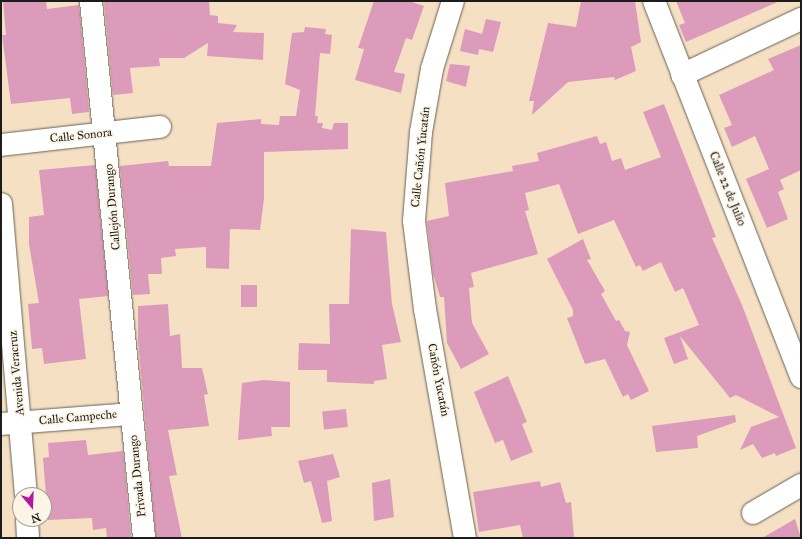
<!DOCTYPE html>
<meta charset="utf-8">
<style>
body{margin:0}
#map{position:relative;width:802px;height:539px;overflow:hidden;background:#f5e0c3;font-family:"IM FELL Great Primer",serif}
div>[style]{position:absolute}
.building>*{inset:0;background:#dd9bbb;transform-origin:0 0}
.roads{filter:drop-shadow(0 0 1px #686156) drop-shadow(0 0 1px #686156)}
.minor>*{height:22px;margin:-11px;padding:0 11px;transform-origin:11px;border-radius:11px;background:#fff}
.tertiary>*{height:22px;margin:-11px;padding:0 11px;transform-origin:11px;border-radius:11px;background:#fff}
span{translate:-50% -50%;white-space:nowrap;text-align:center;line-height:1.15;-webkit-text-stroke:3.5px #fcf5e5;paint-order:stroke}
.street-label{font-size:12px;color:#1c1c1c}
.frame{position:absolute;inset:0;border:2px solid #1c1c1c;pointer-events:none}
.north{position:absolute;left:12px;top:487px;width:40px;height:40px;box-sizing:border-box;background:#fcf5e5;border:1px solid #a29e95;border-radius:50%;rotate:161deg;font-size:11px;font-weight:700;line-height:16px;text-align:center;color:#1c1c1c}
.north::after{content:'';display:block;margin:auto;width:14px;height:18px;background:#b5179e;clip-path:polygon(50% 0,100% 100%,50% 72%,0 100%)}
</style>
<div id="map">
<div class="building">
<div style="clip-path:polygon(3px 1px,46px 1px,47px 9px,79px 5px,89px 112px,72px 114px,70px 98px,11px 104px,2px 35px,6px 35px)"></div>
<div style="clip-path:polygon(104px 1px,209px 1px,210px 15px,218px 16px,218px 23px,237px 25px,233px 32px,264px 33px,263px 60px,207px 56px,208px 43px,184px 58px,159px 58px,160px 66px,130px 68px,133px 93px,113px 95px)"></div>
<div style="clip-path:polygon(374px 1px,409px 1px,424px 6px,412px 40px,406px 38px,394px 72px,405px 74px,401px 93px,355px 80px,364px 49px,358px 48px)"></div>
<div style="clip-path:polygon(581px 1px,635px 1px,641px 42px,631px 47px,636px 71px,615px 80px,614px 77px,568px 82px,532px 115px,534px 101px,529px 101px,548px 23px,576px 27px)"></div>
<div style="clip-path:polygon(676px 1px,780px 1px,686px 42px,679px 25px,685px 23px)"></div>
<div style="clip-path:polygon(486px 19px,501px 22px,493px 52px,479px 49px,478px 55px,460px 51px,465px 29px,482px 34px)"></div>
<div style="clip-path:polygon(305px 27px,326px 29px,325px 34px,332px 35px,330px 54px,320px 53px,315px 116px,318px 116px,317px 123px,323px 123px,322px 128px,332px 130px,334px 123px,348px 123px,348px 149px,264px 152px,264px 198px,260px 230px,230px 229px,229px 269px,206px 268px,206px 247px,175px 249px,176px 256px,161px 258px,162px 274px,148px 274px,150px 294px,133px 295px,120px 166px,168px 161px,169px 166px,211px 166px,217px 123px,261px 119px,261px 124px,279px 125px,280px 116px,296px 116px,300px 90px,285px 84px,292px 33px,304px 32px)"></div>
<div style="clip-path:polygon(801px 45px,801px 170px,780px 180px,784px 189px,778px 192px,788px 219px,767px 228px,746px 179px,769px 169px,755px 136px,732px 147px,724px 128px,732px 125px,719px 95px,774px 70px,768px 59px)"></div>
<div style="clip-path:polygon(450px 64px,470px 66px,466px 87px,446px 81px)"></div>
<div style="clip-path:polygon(664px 104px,716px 237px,712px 238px,742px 305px,796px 448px,776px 456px,775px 453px,762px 458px,753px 444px,740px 450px,751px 427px,779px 417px,736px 395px,730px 398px,680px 336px,688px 359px,674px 364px,664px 338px,699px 325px,683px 288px,675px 292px,661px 262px,643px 271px,640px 265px,636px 267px,614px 220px,578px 234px,559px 184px,525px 193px,529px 210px,525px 211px,538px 254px,471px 273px,474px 287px,469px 288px,472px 323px,489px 354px,461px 369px,447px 343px,444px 297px,440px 297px,433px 273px,427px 221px,449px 216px,445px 183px,513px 171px,512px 166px,539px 161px,537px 153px,597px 136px,600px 144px,606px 142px,612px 161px,621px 158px,625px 170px,661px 157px,643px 112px)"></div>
<div style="clip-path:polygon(95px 165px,108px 296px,79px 299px,86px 359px,44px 364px,42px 348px,32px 349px,28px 304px,39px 303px,29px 244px,29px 217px,44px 215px,39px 170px)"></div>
<div style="clip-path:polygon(351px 229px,386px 232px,392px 304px,401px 342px,382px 345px,387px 379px,374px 381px,374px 384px,327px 382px,327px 370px,298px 370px,299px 343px,330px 344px,329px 304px,349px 304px)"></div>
<div style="clip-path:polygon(583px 239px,591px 259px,587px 260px,605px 291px,601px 294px,616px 321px,619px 320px,625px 331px,630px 332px,627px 345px,649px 391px,631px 400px,628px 394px,623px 397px,605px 359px,585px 364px,567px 318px,573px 316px,573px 310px,547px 259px)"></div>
<div style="left:241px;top:285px;width:16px;height:22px"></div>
<div style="clip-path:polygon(168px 304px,170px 336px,180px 334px,182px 368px,202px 368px,208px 394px,204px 395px,209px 426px,168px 430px,177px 475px,169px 476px,182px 538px,156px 538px,138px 340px,138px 306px)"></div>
<div style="clip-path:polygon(508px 376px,527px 422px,522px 424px,533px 452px,511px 461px,503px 440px,495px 443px,474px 392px)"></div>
<div style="clip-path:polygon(264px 380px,290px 382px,290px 427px,271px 427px,272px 436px,238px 440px,242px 383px)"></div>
<div style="left:346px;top:409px;width:18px;height:24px;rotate:84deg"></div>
<div style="clip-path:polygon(735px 415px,736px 422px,697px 436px,698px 448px,656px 452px,652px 426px)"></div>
<div style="clip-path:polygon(86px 440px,88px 455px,123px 451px,131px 538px,107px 538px,106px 528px,93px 530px,92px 518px,48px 520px,43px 458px,49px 457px,48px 443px)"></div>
<div style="clip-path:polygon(333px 454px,340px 477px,327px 481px,332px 521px,322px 523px,311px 481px,304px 483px,298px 461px)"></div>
<div style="clip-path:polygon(390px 479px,394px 517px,374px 521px,372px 483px)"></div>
<div style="clip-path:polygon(540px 481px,541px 487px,560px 482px,566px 503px,571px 502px,574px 538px,523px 538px,520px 525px,479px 532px,473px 492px)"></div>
<div style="clip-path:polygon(795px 519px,801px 538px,762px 538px)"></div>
</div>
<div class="roads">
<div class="minor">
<div style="left:91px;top:1px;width:540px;rotate:84.36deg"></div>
<div style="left:654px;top:1px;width:404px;rotate:68.6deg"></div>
<div style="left:682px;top:75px;width:132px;rotate:-25.2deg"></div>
<div style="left:1px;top:145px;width:160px;rotate:-6.5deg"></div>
<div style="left:1px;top:424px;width:131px;rotate:-4.4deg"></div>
<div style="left:753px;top:513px;width:56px;rotate:-30.3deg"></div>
</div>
<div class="tertiary">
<div style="left:453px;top:1px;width:71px;rotate:107.2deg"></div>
<div style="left:432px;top:69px;width:64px;rotate:99.9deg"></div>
<div style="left:421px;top:132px;width:89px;rotate:94.5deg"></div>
<div style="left:414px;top:221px;width:89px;rotate:82.9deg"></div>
<div style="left:425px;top:309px;width:232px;rotate:80.1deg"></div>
<div style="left:1px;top:204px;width:292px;rotate:85.1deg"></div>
<div style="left:27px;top:519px;width:19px;rotate:87deg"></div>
</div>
</div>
<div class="street-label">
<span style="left:81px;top:136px;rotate:-6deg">Calle Sonora</span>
<span style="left:421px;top:157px;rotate:-84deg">Calle Cañón Yucatán</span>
<span style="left:727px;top:189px;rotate:68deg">Calle 22 de Julio</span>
<span style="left:113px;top:207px;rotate:-95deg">Callejón Durango</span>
<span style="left:17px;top:373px;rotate:-95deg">Avenida Veracruz</span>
<span style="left:438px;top:380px;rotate:79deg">Cañón Yucatán</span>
<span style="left:78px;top:418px;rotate:-5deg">Calle Campeche</span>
<span style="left:138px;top:476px;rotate:-96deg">Privada Durango</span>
</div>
<div class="frame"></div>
<div class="north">N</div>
</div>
